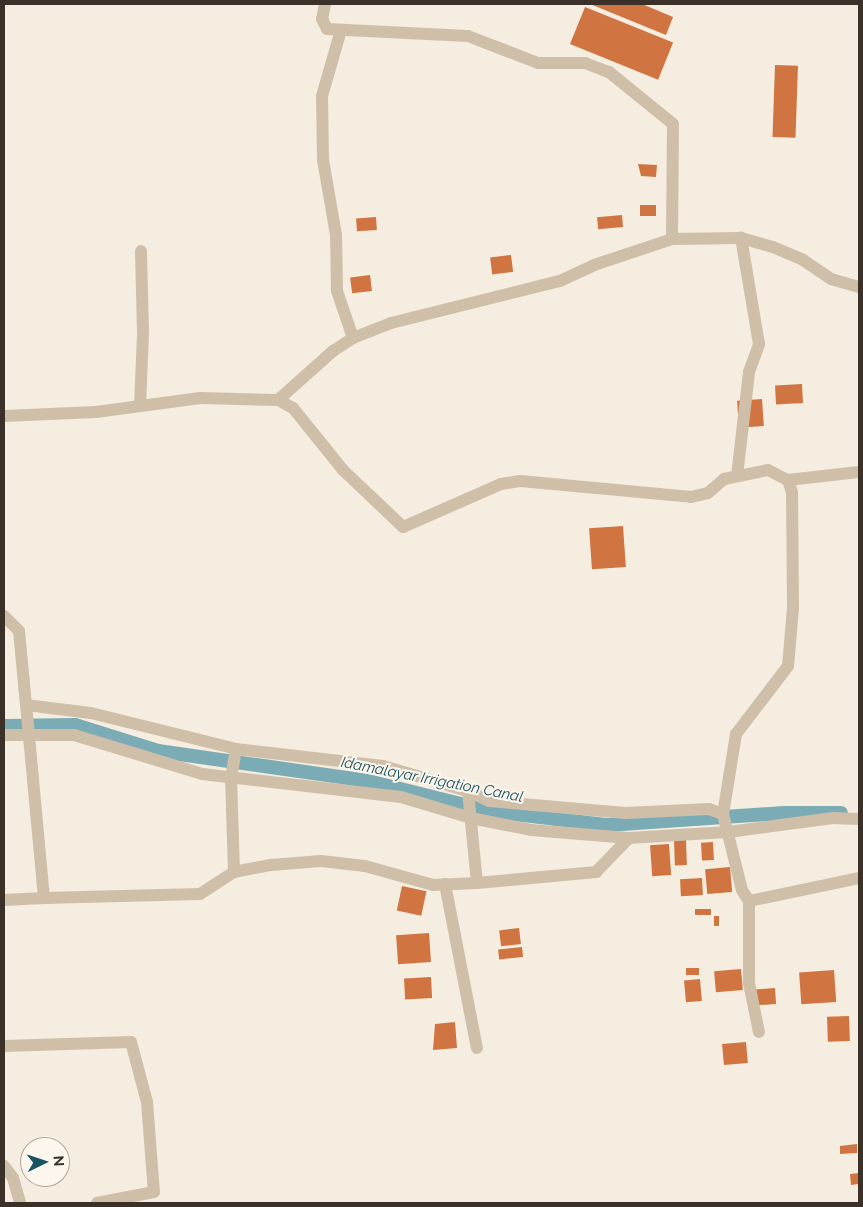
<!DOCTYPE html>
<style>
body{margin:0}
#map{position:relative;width:863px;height:1207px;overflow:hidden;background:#f5eddf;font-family:Raleway,sans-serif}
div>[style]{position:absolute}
.canal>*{height:14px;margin:-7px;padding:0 7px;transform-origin:7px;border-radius:7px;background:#7bacb5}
.building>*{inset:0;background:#d07542;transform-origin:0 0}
.minor>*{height:12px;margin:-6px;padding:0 6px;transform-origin:6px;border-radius:6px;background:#cfbfa9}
span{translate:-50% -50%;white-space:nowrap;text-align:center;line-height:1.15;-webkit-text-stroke:4px #fcf6ec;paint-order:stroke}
.water-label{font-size:15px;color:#1a5462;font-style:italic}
.frame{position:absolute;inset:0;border:5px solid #3b3129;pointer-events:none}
.north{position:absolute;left:20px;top:1137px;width:50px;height:50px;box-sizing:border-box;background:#fcf6ec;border:1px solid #afa79e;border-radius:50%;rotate:86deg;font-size:14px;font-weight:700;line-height:20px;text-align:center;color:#3b3129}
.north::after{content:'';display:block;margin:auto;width:18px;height:22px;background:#1a5462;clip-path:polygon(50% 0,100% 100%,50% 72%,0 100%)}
</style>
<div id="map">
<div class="canal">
<div style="left:4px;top:726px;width:71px;rotate:-0.8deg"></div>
<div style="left:75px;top:725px;width:87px;rotate:17.4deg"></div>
<div style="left:158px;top:751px;width:212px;rotate:8.1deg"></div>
<div style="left:368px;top:781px;width:125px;rotate:13.9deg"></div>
<div style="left:489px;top:811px;width:119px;rotate:6.8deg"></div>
<div style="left:607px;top:825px;width:177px;rotate:-3.9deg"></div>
<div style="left:784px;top:813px;width:57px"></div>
</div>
<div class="building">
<div style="clip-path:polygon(590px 4px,642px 4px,673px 17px,666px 35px)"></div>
<div style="left:585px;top:7px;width:95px;height:40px;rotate:22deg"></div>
<div style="left:775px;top:65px;width:23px;height:72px;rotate:2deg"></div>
<div style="clip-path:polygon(638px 164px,657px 165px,656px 177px,641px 176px)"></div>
<div style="left:656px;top:205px;width:11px;height:16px;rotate:90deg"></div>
<div style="left:622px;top:215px;width:12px;height:25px;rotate:85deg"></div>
<div style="left:376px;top:217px;width:13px;height:20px;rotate:86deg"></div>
<div style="left:511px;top:255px;width:17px;height:21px;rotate:83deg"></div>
<div style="left:370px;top:275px;width:16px;height:20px;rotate:83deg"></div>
<div style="left:802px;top:384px;width:19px;height:27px;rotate:87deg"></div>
<div style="left:762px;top:399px;width:27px;height:25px;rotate:86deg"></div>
<div style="left:623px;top:526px;width:41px;height:34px;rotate:86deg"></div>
<div style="left:686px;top:840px;width:25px;height:12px;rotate:88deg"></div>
<div style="left:713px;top:842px;width:18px;height:12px;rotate:87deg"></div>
<div style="left:669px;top:844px;width:31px;height:19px;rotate:86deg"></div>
<div style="left:730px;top:867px;width:25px;height:25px;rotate:85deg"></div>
<div style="left:702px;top:878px;width:17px;height:22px;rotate:87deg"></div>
<div style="left:402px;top:886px;width:25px;height:25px;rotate:12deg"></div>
<div style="left:711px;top:909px;width:6px;height:16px;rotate:90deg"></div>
<div style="left:714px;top:916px;width:5px;height:10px"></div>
<div style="left:519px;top:928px;width:16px;height:20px;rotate:83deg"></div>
<div style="left:429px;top:933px;width:29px;height:33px;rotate:86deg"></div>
<div style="left:522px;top:947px;width:10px;height:24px;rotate:84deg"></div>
<div style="left:699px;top:968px;width:7px;height:13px;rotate:90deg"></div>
<div style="left:741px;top:969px;width:21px;height:27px;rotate:85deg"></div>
<div style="left:834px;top:970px;width:32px;height:35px;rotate:86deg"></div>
<div style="left:431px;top:977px;width:21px;height:27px;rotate:87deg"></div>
<div style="left:700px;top:979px;width:22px;height:16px;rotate:85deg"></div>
<div style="left:775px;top:988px;width:16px;height:20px;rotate:86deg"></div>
<div style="left:849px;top:1016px;width:25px;height:22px;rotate:88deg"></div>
<div style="clip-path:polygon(455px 1022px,457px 1048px,433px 1050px,435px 1024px)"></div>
<div style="left:746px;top:1042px;width:21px;height:24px;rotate:85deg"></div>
<div style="clip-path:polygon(857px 1144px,857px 1153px,840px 1154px,840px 1146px)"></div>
<div style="clip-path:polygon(859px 1173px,859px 1184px,851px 1185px,850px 1174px)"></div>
</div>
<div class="minor">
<div style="left:325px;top:4px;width:15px;rotate:101deg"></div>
<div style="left:322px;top:19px;width:11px;rotate:63deg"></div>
<div style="left:327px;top:29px;width:141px;rotate:2.8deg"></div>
<div style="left:468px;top:36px;width:75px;rotate:21.1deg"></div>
<div style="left:538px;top:63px;width:47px"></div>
<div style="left:585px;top:63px;width:26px;rotate:21deg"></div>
<div style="left:609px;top:72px;width:82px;rotate:39.1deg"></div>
<div style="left:673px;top:124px;width:115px;rotate:90.5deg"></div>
<div style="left:353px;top:338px;width:41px;rotate:-21.5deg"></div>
<div style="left:391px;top:323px;width:174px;rotate:-14deg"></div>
<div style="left:560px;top:281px;width:38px;rotate:-25deg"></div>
<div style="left:594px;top:265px;width:82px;rotate:-18.4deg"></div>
<div style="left:672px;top:239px;width:69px;rotate:-0.8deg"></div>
<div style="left:741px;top:238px;width:33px;rotate:16deg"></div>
<div style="left:773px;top:247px;width:33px;rotate:23deg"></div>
<div style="left:803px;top:260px;width:34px;rotate:34deg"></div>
<div style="left:831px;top:279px;width:29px;rotate:16deg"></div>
<div style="left:278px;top:400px;width:74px;rotate:-41.7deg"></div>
<div style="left:333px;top:351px;width:24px;rotate:-33deg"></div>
<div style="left:353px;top:338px;width:50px;rotate:-108.8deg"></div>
<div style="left:337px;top:291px;width:56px;rotate:-91deg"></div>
<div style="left:336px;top:235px;width:76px;rotate:-99.8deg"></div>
<div style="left:323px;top:160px;width:64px;rotate:-90.9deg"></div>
<div style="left:322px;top:96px;width:69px;rotate:-73.9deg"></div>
<div style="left:140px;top:406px;width:73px;rotate:-87.6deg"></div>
<div style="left:143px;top:333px;width:82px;rotate:-91.4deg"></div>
<div style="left:4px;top:416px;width:92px;rotate:-2.5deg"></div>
<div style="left:96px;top:412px;width:105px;rotate:-7.7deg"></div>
<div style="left:200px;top:398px;width:78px;rotate:1.5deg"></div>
<div style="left:278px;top:400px;width:17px;rotate:28deg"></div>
<div style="left:293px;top:408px;width:80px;rotate:51.1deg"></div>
<div style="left:343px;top:470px;width:83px;rotate:43.5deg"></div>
<div style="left:403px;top:527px;width:107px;rotate:-23.7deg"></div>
<div style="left:501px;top:484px;width:19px;rotate:-9deg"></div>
<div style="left:520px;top:481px;width:172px;rotate:5.3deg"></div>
<div style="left:691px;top:497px;width:17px;rotate:-13deg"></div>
<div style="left:708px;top:493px;width:21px;rotate:-41deg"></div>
<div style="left:724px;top:479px;width:45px;rotate:-11.6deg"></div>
<div style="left:768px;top:470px;width:22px;rotate:27deg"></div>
<div style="left:788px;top:480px;width:71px;rotate:-6.4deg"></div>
<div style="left:737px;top:476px;width:105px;rotate:-83.4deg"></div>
<div style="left:749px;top:372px;width:30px;rotate:-70deg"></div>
<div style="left:759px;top:344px;width:108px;rotate:-99.6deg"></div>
<div style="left:788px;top:480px;width:13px;rotate:72deg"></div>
<div style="left:792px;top:492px;width:116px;rotate:89.5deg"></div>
<div style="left:793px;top:608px;width:58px;rotate:94.9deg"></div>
<div style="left:788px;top:666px;width:86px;rotate:127.4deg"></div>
<div style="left:736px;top:734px;width:81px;rotate:99.2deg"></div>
<div style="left:723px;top:814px;width:78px;rotate:76deg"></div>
<div style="left:742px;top:890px;width:13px;rotate:58deg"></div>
<div style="left:749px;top:901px;width:112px;rotate:-11.8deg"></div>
<div style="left:4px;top:616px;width:21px;rotate:45deg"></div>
<div style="left:19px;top:631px;width:74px;rotate:84.6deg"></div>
<div style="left:26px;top:705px;width:65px;rotate:7deg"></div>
<div style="left:91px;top:713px;width:149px;rotate:13.9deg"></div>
<div style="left:236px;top:749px;width:148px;rotate:6.6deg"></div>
<div style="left:383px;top:766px;width:89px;rotate:16.4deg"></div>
<div style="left:468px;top:791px;width:23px;rotate:25deg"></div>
<div style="left:489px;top:801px;width:137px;rotate:5deg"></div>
<div style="left:625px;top:813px;width:84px;rotate:-2.7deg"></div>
<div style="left:709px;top:809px;width:15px;rotate:20deg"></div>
<div style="left:4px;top:735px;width:70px"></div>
<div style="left:74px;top:735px;width:134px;rotate:16.9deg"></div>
<div style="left:202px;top:774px;width:200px;rotate:6.6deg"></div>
<div style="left:401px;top:797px;width:73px;rotate:16.7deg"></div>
<div style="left:471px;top:818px;width:61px;rotate:11.3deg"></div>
<div style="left:531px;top:830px;width:98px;rotate:4.7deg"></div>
<div style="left:629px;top:838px;width:99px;rotate:-3.5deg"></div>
<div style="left:728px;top:832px;width:106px;rotate:-7.6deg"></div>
<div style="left:833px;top:818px;width:26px;rotate:2deg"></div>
<div style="left:234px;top:872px;width:94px;rotate:-91.8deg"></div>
<div style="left:231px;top:778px;width:29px;rotate:-80deg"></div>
<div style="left:477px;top:883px;width:120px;rotate:-5.3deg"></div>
<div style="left:596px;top:872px;width:47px;rotate:-45.9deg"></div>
<div style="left:445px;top:884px;width:167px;rotate:79deg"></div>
<div style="left:44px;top:898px;width:156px;rotate:-1.5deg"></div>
<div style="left:200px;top:894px;width:40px;rotate:-32.9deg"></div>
<div style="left:234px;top:872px;width:38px;rotate:-11deg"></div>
<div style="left:271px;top:865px;width:50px;rotate:-4.6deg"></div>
<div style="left:321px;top:861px;width:44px;rotate:6.5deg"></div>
<div style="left:365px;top:866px;width:71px;rotate:15.6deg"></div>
<div style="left:433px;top:885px;width:44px;rotate:-2.6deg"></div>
<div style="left:477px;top:883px;width:92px;rotate:-95.6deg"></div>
<div style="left:4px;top:900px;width:40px;rotate:-2.9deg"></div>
<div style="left:44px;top:898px;width:194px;rotate:-95.3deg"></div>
<div style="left:749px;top:901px;width:82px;rotate:90deg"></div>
<div style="left:749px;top:983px;width:50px;rotate:78.5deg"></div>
<div style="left:4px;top:1046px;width:127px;rotate:-1.8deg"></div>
<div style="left:131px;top:1042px;width:62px;rotate:75.1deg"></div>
<div style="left:147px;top:1102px;width:90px;rotate:85.6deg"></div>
<div style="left:154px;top:1192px;width:58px;rotate:169.1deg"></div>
<div style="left:4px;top:1166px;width:15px;rotate:53deg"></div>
<div style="left:13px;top:1178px;width:26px;rotate:74deg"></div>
</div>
<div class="water-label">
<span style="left:432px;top:780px;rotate:11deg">Idamalayar Irrigation Canal</span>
</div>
<div class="frame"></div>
<div class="north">N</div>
</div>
